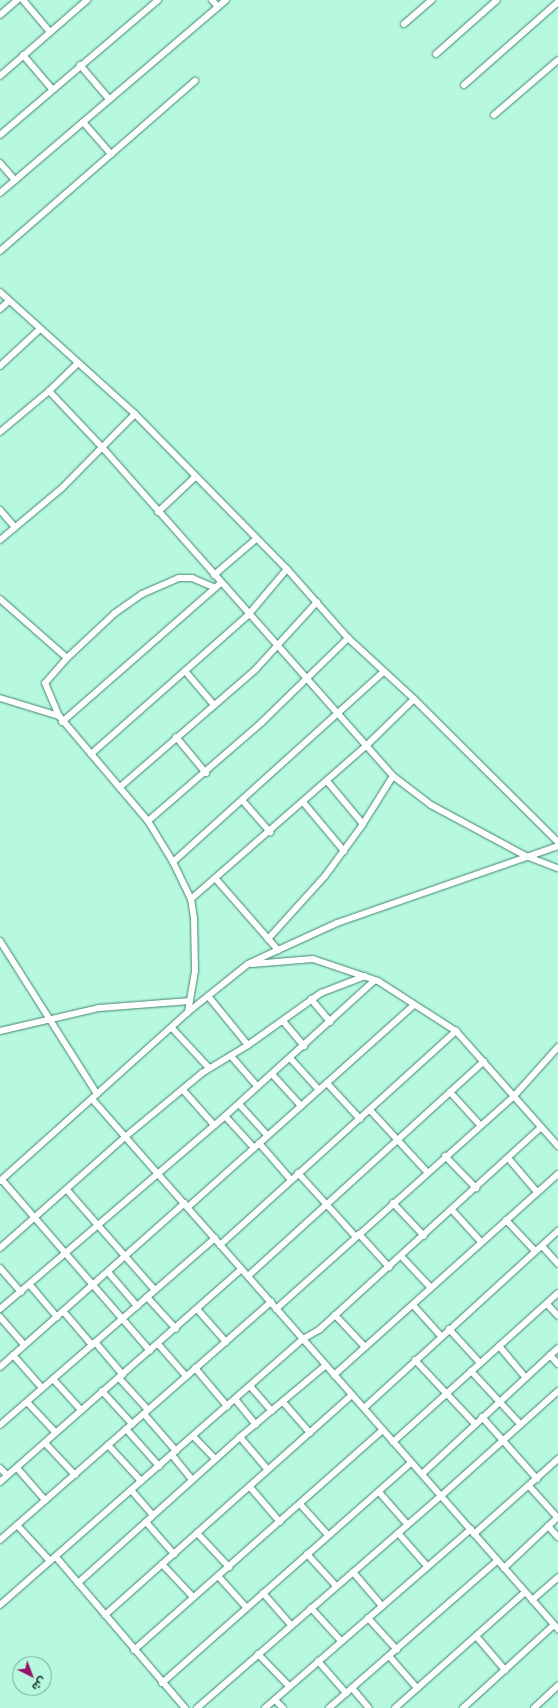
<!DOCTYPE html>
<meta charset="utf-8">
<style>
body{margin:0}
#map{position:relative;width:558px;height:1708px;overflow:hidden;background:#b6f9df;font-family:Inter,"Noto Sans Arabic",sans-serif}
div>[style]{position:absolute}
.roads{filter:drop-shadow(0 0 1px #43846d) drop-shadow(0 0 1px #43846d)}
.street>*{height:6px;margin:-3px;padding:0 3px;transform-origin:3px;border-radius:3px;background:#fff}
span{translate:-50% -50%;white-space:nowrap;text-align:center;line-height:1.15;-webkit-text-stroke:3px #b6f9df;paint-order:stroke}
.north{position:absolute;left:12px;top:1656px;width:40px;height:40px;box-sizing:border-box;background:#b6f9df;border:1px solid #76a996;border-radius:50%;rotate:138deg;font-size:11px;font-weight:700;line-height:16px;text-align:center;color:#173228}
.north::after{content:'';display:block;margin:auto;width:14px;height:18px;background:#981367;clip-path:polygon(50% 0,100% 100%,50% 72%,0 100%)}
</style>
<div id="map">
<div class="roads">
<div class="street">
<div style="left:23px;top:0;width:42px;rotate:49.8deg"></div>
<div style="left:212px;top:0;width:9px;rotate:49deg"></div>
<div style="left:0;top:15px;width:23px;rotate:-41deg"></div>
<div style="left:404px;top:24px;width:37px;rotate:-41deg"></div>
<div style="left:436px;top:54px;width:81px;rotate:-41.5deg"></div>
<div style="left:23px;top:55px;width:45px;rotate:49.5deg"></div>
<div style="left:80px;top:65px;width:45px;rotate:49.5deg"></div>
<div style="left:0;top:76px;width:116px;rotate:-41.1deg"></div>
<div style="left:464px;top:85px;width:125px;rotate:-41.4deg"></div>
<div style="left:494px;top:115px;width:84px;rotate:-40.7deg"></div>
<div style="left:83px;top:122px;width:43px;rotate:48.8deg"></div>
<div style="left:0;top:135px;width:208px;rotate:-40.5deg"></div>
<div style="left:0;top:163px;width:23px;rotate:49deg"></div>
<div style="left:0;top:193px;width:297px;rotate:-40.5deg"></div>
<div style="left:0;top:251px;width:259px;rotate:-41.1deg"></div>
<div style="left:0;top:292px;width:182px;rotate:42.1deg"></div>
<div style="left:135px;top:414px;width:217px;rotate:45.6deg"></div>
<div style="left:287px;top:569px;width:92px;rotate:48.5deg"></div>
<div style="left:348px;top:638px;width:90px;rotate:42.7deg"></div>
<div style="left:414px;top:699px;width:203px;rotate:44.8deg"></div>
<div style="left:0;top:309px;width:12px;rotate:-42deg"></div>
<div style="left:78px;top:363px;width:40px;rotate:136deg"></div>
<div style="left:49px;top:391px;width:77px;rotate:46.6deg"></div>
<div style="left:102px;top:447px;width:439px;rotate:48.5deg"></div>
<div style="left:393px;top:776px;width:48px;rotate:37.3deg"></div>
<div style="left:431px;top:805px;width:108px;rotate:28.2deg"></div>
<div style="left:526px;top:856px;width:34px;rotate:21deg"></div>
<div style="left:0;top:366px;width:54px;rotate:-42.8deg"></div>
<div style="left:0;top:432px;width:64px;rotate:-39.9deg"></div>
<div style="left:0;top:510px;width:23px;rotate:49deg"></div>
<div style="left:158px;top:512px;width:51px;rotate:-43.4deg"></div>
<div style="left:0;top:540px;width:81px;rotate:-40deg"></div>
<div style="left:62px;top:488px;width:104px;rotate:-45.4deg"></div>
<div style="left:214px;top:575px;width:55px;rotate:-40.6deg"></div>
<div style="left:0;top:599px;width:89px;rotate:41.4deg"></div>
<div style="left:67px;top:658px;width:33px;rotate:131deg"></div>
<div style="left:45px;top:683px;width:36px;rotate:67deg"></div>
<div style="left:59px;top:716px;width:138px;rotate:49.7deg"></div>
<div style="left:148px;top:821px;width:48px;rotate:58.6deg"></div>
<div style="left:173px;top:862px;width:41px;rotate:64.1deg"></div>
<div style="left:191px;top:899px;width:19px;rotate:81deg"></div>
<div style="left:194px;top:918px;width:53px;rotate:88.9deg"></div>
<div style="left:195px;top:971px;width:42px;rotate:99.7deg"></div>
<div style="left:188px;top:1012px;width:122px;rotate:138deg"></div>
<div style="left:67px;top:658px;width:66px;rotate:-43.2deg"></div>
<div style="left:115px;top:613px;width:33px;rotate:-35deg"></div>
<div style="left:142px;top:594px;width:40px;rotate:-23.4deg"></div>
<div style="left:179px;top:578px;width:13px"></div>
<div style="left:192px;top:578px;width:25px;rotate:23deg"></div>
<div style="left:185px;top:671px;width:45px;rotate:49.5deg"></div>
<div style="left:0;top:698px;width:62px;rotate:17deg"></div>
<div style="left:62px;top:722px;width:211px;rotate:-41.2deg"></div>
<div style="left:176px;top:737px;width:47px;rotate:50.2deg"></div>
<div style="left:91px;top:754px;width:211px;rotate:-41.5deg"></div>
<div style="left:249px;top:614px;width:59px;rotate:-49.8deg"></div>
<div style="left:327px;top:781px;width:56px;rotate:50.1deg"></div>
<div style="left:120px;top:787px;width:179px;rotate:-40.9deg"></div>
<div style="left:255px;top:670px;width:92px;rotate:-47.6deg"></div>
<div style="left:242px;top:800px;width:43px;rotate:48.8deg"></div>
<div style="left:303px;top:802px;width:64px;rotate:50.1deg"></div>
<div style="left:148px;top:821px;width:150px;rotate:-40.9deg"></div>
<div style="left:261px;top:723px;width:122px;rotate:-44.3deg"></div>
<div style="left:173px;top:862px;width:283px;rotate:-42.1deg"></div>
<div style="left:215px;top:878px;width:96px;rotate:48.8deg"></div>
<div style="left:191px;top:899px;width:232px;rotate:-41.2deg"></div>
<div style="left:366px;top:746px;width:67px;rotate:-44.4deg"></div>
<div style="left:268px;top:939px;width:85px;rotate:-47.9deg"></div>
<div style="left:325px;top:876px;width:61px;rotate:-53.7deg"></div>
<div style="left:361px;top:827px;width:60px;rotate:-57.9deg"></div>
<div style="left:0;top:941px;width:181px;rotate:57.6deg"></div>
<div style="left:97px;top:1094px;width:130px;rotate:138.1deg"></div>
<div style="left:252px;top:964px;width:61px;rotate:-4.7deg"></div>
<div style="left:313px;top:959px;width:69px;rotate:18.7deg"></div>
<div style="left:378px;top:981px;width:93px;rotate:32.7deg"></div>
<div style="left:456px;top:1031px;width:154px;rotate:48.4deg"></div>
<div style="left:208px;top:996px;width:63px;rotate:50.8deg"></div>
<div style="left:311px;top:999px;width:30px;rotate:50deg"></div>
<div style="left:188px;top:1012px;width:77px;rotate:-38.7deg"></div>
<div style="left:248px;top:964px;width:33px;rotate:-25deg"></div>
<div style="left:278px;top:950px;width:65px;rotate:-24.6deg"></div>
<div style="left:337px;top:923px;width:234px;rotate:-19.2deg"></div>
<div style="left:283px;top:1021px;width:33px;rotate:50deg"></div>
<div style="left:172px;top:1028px;width:54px;rotate:47.2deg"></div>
<div style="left:0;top:1031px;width:102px;rotate:-13.1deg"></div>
<div style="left:99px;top:1008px;width:91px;rotate:-4.4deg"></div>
<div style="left:231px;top:1056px;width:40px;rotate:49deg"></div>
<div style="left:290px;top:1058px;width:43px;rotate:47.8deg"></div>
<div style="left:272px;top:1074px;width:43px;rotate:47.8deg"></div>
<div style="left:327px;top:1083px;width:49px;rotate:47.5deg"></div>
<div style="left:183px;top:1090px;width:47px;rotate:48.5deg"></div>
<div style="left:450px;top:1092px;width:45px;rotate:47.7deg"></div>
<div style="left:92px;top:1099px;width:706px;rotate:48.68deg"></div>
<div style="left:239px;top:1104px;width:42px;rotate:47.9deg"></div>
<div style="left:370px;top:1110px;width:84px;rotate:47.4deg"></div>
<div style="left:225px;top:1116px;width:43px;rotate:47.8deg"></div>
<div style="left:259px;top:1143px;width:49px;rotate:49.1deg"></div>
<div style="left:445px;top:1156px;width:45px;rotate:45.9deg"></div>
<div style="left:508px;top:1158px;width:45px;rotate:49.5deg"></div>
<div style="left:298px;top:1173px;width:86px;rotate:47.8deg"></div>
<div style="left:2px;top:1180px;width:226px;rotate:49.1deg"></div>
<div style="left:67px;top:1190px;width:133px;rotate:48.7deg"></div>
<div style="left:393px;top:1203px;width:45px;rotate:46.8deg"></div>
<div style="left:188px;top:1207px;width:303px;rotate:-41.8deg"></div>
<div style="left:452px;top:1210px;width:43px;rotate:47.8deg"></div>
<div style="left:506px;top:1220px;width:42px;rotate:46.9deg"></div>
<div style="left:359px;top:1234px;width:45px;rotate:47.7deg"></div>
<div style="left:220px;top:1245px;width:319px;rotate:-42.2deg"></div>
<div style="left:542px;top:1246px;width:24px;rotate:48deg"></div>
<div style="left:0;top:1248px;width:167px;rotate:-41.6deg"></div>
<div style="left:125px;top:1137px;width:100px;rotate:-39.7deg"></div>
<div style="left:202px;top:1073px;width:54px;rotate:-31.3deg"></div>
<div style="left:248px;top:1045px;width:90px;rotate:-35.5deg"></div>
<div style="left:321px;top:993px;width:47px;rotate:-21.1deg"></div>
<div style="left:402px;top:1257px;width:42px;rotate:46.9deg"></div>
<div style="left:0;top:1268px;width:32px;rotate:49deg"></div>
<div style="left:108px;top:1272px;width:45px;rotate:49.5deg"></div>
<div style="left:248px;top:1276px;width:319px;rotate:-42.3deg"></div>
<div style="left:30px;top:1285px;width:42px;rotate:49.8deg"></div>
<div style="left:147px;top:1297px;width:43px;rotate:47.8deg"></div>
<div style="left:547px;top:1304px;width:16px;rotate:47deg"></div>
<div style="left:413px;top:1305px;width:42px;rotate:47.9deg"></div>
<div style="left:0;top:1309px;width:296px;rotate:-40.6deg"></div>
<div style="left:225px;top:1116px;width:202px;rotate:-42.2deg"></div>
<div style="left:197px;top:1309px;width:44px;rotate:48.7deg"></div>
<div style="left:276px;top:1309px;width:319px;rotate:-41.8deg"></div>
<div style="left:514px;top:1096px;width:66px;rotate:-48.1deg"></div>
<div style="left:63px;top:1311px;width:45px;rotate:49.5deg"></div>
<div style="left:335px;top:1315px;width:44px;rotate:46.8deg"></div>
<div style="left:0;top:1317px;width:37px;rotate:49deg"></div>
<div style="left:449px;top:1329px;width:46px;rotate:47.6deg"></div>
<div style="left:95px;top:1342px;width:43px;rotate:49.7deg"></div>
<div style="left:158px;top:1344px;width:43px;rotate:48.8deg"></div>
<div style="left:499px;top:1346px;width:40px;rotate:50deg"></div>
<div style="left:13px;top:1355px;width:44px;rotate:48.7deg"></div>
<div style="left:550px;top:1355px;width:12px;rotate:48deg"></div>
<div style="left:415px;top:1360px;width:88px;rotate:46.8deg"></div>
<div style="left:0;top:1367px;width:247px;rotate:-41.6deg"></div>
<div style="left:195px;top:1368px;width:50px;rotate:49.9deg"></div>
<div style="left:471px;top:1371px;width:72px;rotate:47.2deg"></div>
<div style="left:334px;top:1375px;width:301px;rotate:-41.9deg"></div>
<div style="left:119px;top:1378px;width:43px;rotate:47.8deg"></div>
<div style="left:53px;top:1379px;width:42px;rotate:47.9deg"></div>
<div style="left:250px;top:1386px;width:33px;rotate:49deg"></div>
<div style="left:102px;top:1391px;width:45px;rotate:47.7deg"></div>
<div style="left:235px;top:1399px;width:33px;rotate:51deg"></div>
<div style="left:27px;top:1402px;width:42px;rotate:46.9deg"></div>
<div style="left:283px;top:1402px;width:41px;rotate:48.9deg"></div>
<div style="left:364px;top:1408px;width:263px;rotate:-42.4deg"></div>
<div style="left:144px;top:1414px;width:49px;rotate:49.1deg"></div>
<div style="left:482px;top:1417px;width:83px;rotate:48.4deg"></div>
<div style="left:0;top:1425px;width:285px;rotate:-41deg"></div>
<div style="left:126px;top:1429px;width:50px;rotate:48.3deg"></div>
<div style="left:193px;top:1436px;width:32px;rotate:46deg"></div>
<div style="left:240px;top:1437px;width:43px;rotate:49.7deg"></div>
<div style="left:393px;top:1442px;width:222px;rotate:-42.1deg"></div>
<div style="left:45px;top:1443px;width:44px;rotate:46.8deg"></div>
<div style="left:108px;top:1445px;width:49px;rotate:47.5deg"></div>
<div style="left:172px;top:1455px;width:32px;rotate:51deg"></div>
<div style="left:0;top:1468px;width:10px;rotate:45deg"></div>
<div style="left:17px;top:1468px;width:43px;rotate:48.8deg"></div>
<div style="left:422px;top:1474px;width:185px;rotate:-42.8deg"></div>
<div style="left:0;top:1482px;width:322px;rotate:-41.4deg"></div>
<div style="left:529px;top:1486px;width:42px;rotate:47.9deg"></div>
<div style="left:250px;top:1487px;width:46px;rotate:49.4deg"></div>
<div style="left:131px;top:1490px;width:33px;rotate:49deg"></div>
<div style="left:379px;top:1492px;width:43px;rotate:48.8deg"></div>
<div style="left:300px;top:1504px;width:42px;rotate:47.9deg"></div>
<div style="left:146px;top:1522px;width:43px;rotate:48.8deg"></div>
<div style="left:17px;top:1525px;width:49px;rotate:47.5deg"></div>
<div style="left:548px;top:1526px;width:15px;rotate:48deg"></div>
<div style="left:197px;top:1533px;width:47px;rotate:46.7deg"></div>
<div style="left:398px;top:1533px;width:44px;rotate:48.7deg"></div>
<div style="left:474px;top:1534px;width:113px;rotate:-41.8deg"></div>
<div style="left:0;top:1540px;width:361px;rotate:-41.3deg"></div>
<div style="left:307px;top:1554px;width:43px;rotate:47.8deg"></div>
<div style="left:56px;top:1557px;width:199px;rotate:49.5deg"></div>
<div style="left:162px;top:1564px;width:45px;rotate:46.8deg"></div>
<div style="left:504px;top:1568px;width:74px;rotate:-43.4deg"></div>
<div style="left:353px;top:1572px;width:45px;rotate:49.5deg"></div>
<div style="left:218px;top:1576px;width:42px;rotate:47.9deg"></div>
<div style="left:78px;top:1583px;width:218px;rotate:-42deg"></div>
<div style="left:240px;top:1437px;width:112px;rotate:-39.9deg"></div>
<div style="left:263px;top:1593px;width:43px;rotate:48.8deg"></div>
<div style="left:532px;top:1600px;width:35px;rotate:-41deg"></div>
<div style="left:0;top:1605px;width:403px;rotate:-41.3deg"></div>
<div style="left:303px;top:1339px;width:20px;rotate:-30deg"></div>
<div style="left:320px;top:1329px;width:299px;rotate:-42.4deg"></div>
<div style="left:311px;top:1608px;width:45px;rotate:47.7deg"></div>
<div style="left:105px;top:1615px;width:331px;rotate:-41.7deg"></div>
<div style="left:368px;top:1618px;width:43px;rotate:47.8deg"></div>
<div style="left:476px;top:1636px;width:45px;rotate:49.5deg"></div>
<div style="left:134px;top:1650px;width:332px;rotate:-41.5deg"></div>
<div style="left:258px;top:1654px;width:45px;rotate:45.9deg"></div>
<div style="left:389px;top:1656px;width:43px;rotate:48.8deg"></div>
<div style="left:318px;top:1661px;width:43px;rotate:48.8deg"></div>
<div style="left:162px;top:1683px;width:332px;rotate:-41.5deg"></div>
<div style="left:352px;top:1688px;width:26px;rotate:50deg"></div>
<div style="left:275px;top:1700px;width:11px;rotate:45deg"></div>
<div style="left:197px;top:1708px;width:323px;rotate:-41deg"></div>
<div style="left:441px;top:1496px;width:157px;rotate:-41.9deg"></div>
<div style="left:265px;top:1708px;width:273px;rotate:-41deg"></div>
<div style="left:329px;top:1708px;width:223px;rotate:-41.2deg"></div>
<div style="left:395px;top:1708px;width:174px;rotate:-41.7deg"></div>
<div style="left:463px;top:1708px;width:123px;rotate:-42.4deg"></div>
<div style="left:534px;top:1708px;width:33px;rotate:-43deg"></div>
</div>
</div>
<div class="north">ش</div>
</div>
